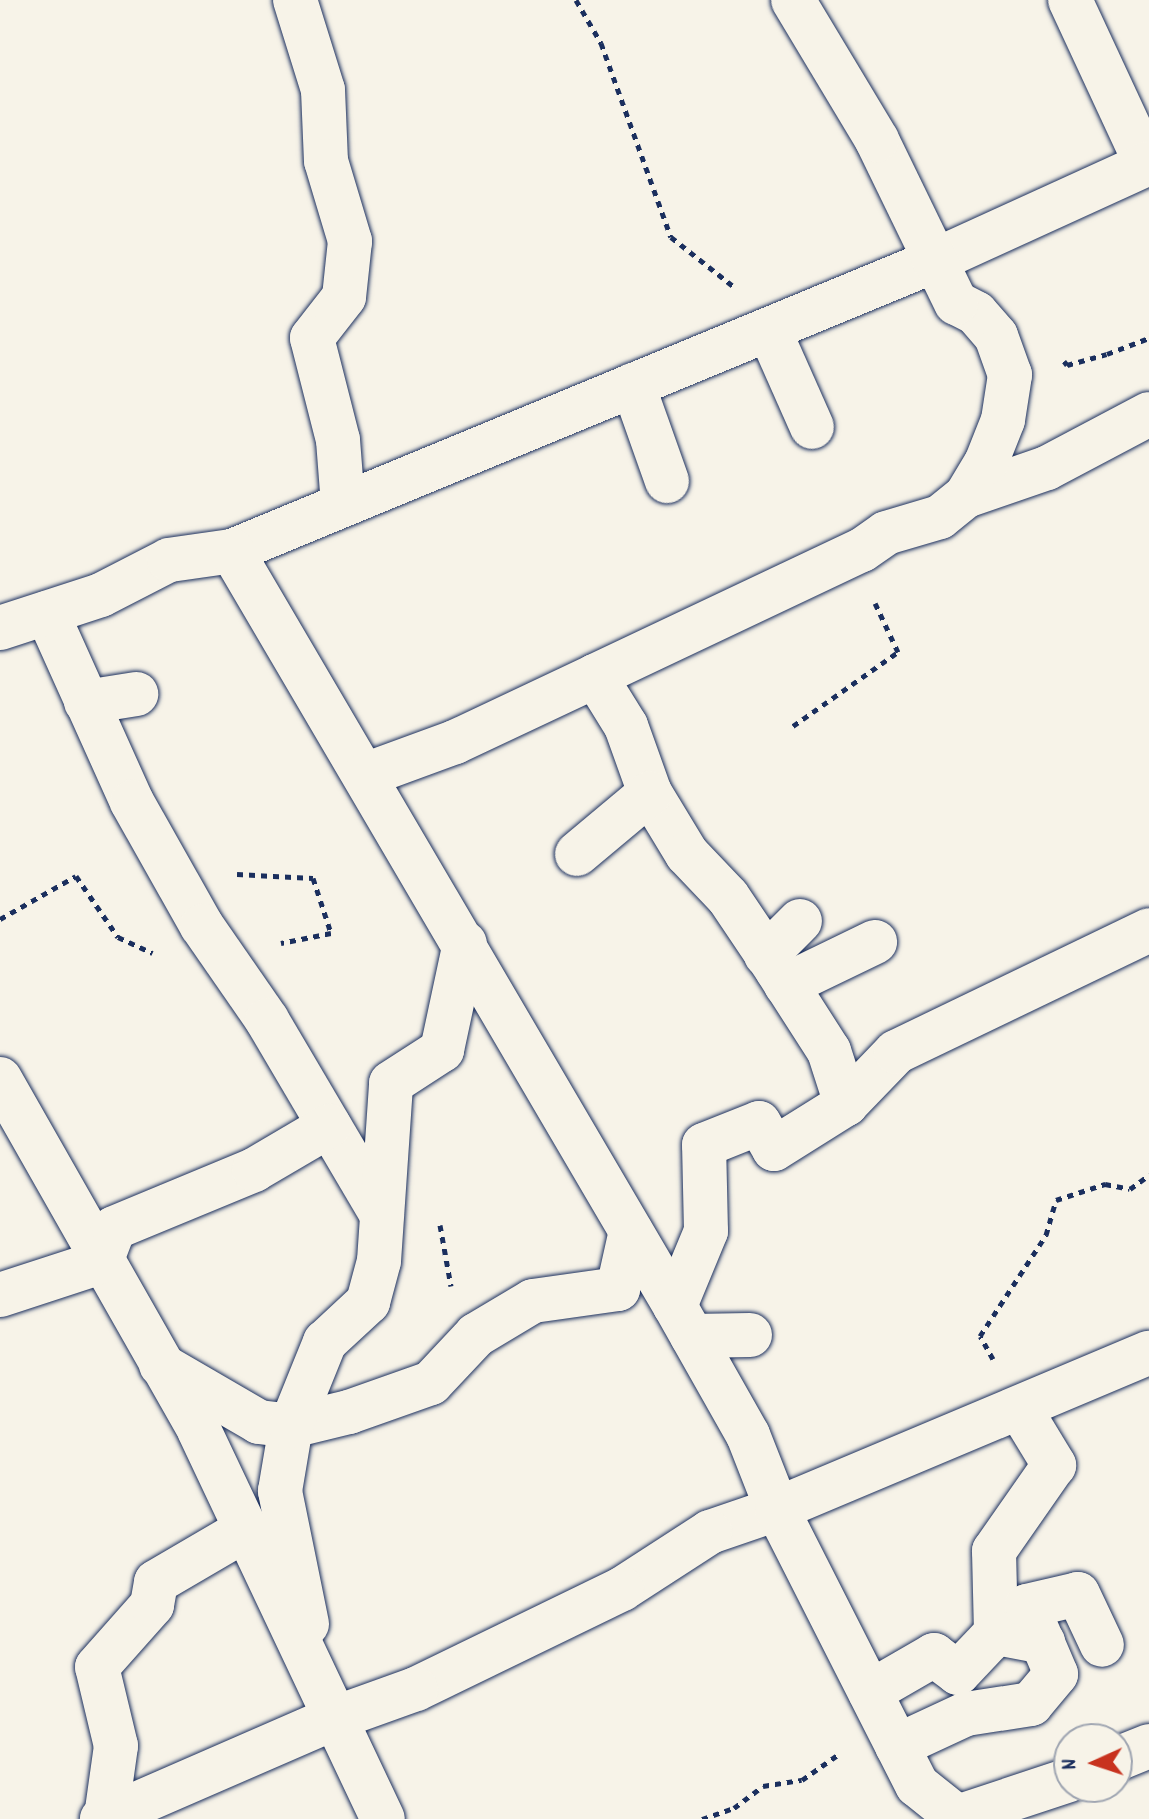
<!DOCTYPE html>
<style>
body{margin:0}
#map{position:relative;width:1149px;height:1819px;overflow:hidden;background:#f7f3e8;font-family:Dekko,sans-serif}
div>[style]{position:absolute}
.path>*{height:5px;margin-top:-2.5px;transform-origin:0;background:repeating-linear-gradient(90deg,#1b2f5e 0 6px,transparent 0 12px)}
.roads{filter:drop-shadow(0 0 2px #1b2f5e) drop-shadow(0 0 2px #1b2f5e)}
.street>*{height:44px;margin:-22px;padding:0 22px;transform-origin:22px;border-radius:22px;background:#f7f3e8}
span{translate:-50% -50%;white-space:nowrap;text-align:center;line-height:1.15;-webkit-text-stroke:8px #f7f3e8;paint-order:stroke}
.north{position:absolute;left:1053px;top:1723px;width:80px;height:80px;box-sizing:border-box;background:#f7f3e8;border:2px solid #9fa5b1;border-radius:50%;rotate:267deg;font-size:22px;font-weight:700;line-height:32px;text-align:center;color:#1b2f5e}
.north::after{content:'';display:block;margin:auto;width:28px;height:36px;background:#c8321e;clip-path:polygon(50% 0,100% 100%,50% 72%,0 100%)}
</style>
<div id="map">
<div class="path">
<div style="left:576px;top:0;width:50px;rotate:59.8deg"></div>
<div style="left:601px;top:43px;width:206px;rotate:70.2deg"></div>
<div style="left:671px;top:237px;width:79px;rotate:38.3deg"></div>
<div style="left:1064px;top:361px;width:5px;rotate:53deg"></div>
<div style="left:1067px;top:365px;width:41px;rotate:-15.4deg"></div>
<div style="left:1107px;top:354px;width:45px;rotate:-20.9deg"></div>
<div style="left:793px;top:726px;width:128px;rotate:-35.2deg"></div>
<div style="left:898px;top:652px;width:54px;rotate:-115.1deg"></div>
<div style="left:237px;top:874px;width:76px;rotate:3deg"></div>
<div style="left:313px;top:878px;width:58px;rotate:71.9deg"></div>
<div style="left:331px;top:933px;width:51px;rotate:168.7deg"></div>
<div style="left:0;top:919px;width:87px;rotate:-29.5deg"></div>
<div style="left:76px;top:876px;width:74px;rotate:55.5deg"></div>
<div style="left:118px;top:937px;width:38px;rotate:25deg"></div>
<div style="left:440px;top:1225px;width:62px;rotate:79.8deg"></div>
<div style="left:993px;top:1359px;width:26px;rotate:-119deg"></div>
<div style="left:980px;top:1336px;width:121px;rotate:-56.8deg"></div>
<div style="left:1046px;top:1235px;width:36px;rotate:-74deg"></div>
<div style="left:1056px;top:1200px;width:52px;rotate:-18.1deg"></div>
<div style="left:1105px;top:1184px;width:25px;rotate:11deg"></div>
<div style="left:1130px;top:1189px;width:24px;rotate:-36deg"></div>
<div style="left:702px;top:1819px;width:34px;rotate:-19deg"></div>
<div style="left:734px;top:1808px;width:36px;rotate:-37deg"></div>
<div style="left:763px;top:1786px;width:39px;rotate:-9deg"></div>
<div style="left:802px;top:1780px;width:45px;rotate:-35.1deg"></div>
</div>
<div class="roads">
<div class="street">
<div style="left:295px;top:0;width:94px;rotate:72.7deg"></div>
<div style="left:323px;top:90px;width:71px;rotate:87.6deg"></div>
<div style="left:326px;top:161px;width:84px;rotate:73.3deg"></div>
<div style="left:350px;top:241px;width:56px;rotate:96.1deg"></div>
<div style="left:344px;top:297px;width:52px;rotate:128deg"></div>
<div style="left:312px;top:338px;width:105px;rotate:75.7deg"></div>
<div style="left:338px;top:440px;width:65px;rotate:85.6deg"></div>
<div style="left:1070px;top:0;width:181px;rotate:65.1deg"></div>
<div style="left:769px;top:330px;width:106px;rotate:66.1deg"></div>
<div style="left:633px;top:385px;width:102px;rotate:70.5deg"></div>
<div style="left:966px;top:496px;width:86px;rotate:-19.1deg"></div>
<div style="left:1047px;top:468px;width:115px;rotate:-27.9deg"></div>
<div style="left:232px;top:551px;width:760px;rotate:-22.45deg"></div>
<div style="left:934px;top:261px;width:236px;rotate:-24.5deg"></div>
<div style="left:47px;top:613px;width:207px;rotate:65.8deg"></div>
<div style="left:132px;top:802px;width:142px;rotate:60.6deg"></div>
<div style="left:202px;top:926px;width:114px;rotate:55.3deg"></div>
<div style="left:267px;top:1020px;width:226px;rotate:59.5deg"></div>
<div style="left:0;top:628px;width:106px;rotate:-18.1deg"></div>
<div style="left:101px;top:595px;width:76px;rotate:-27.2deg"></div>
<div style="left:169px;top:560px;width:64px;rotate:-8.1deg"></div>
<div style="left:232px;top:551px;width:875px;rotate:59.6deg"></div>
<div style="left:675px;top:1306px;width:148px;rotate:60.5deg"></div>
<div style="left:748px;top:1435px;width:79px;rotate:68.6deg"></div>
<div style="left:777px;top:1509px;width:71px;rotate:161.1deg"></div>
<div style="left:710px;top:1532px;width:105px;rotate:147.1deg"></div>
<div style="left:622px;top:1589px;width:229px;rotate:154.1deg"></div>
<div style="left:416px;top:1689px;width:89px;rotate:160.3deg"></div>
<div style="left:332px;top:1719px;width:251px;rotate:156.5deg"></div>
<div style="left:595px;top:676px;width:59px;rotate:58.2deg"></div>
<div style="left:626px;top:726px;width:71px;rotate:70.3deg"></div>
<div style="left:650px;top:793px;width:71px;rotate:58.8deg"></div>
<div style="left:687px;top:854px;width:59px;rotate:46.4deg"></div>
<div style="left:728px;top:897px;width:88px;rotate:56.1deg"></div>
<div style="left:777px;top:970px;width:96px;rotate:57.3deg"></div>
<div style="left:829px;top:1051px;width:56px;rotate:72.2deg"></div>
<div style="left:86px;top:702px;width:51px;rotate:-9.1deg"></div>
<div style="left:365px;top:775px;width:96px;rotate:-20.1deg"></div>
<div style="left:455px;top:742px;width:155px;rotate:-25.2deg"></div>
<div style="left:595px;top:676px;width:295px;rotate:-25.3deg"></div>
<div style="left:862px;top:550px;width:29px;rotate:-35deg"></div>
<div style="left:886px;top:533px;width:56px;rotate:-16.5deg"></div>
<div style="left:940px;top:517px;width:33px;rotate:-39deg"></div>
<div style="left:966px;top:496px;width:39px;rotate:-59deg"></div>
<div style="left:986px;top:463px;width:46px;rotate:-68.4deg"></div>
<div style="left:1003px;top:420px;width:46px;rotate:-81.2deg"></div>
<div style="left:1010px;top:375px;width:41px;rotate:-109.7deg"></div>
<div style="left:996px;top:336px;width:30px;rotate:-131deg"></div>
<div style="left:976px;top:313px;width:22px;rotate:-153deg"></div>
<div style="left:956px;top:303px;width:181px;rotate:-115.9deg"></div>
<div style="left:877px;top:140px;width:163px;rotate:-121deg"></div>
<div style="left:577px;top:854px;width:95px;rotate:-39.9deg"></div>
<div style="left:766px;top:955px;width:48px;rotate:-45deg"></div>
<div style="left:786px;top:985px;width:99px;rotate:-25.8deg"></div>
<div style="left:0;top:1079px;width:403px;rotate:60.4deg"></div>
<div style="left:199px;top:1430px;width:430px;rotate:64.7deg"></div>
<div style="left:0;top:1295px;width:106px;rotate:-18.1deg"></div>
<div style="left:101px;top:1262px;width:36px;rotate:-69deg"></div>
<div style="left:114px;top:1228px;width:152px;rotate:-22.5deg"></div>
<div style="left:254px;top:1170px;width:87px;rotate:-30.4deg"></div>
<div style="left:675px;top:1306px;width:81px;rotate:-67.5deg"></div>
<div style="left:706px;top:1231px;width:86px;rotate:-91.3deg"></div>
<div style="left:704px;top:1145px;width:59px;rotate:-21.8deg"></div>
<div style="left:759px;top:1123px;width:30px;rotate:60deg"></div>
<div style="left:774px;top:1149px;width:85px;rotate:-32deg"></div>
<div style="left:846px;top:1104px;width:72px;rotate:-46.1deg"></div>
<div style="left:896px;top:1052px;width:281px;rotate:-25.7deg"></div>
<div style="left:692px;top:1336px;width:58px;rotate:-1deg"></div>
<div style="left:161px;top:1365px;width:113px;rotate:30.2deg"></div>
<div style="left:259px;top:1422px;width:32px;rotate:7deg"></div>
<div style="left:291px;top:1426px;width:60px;rotate:-13.6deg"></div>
<div style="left:349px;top:1412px;width:87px;rotate:-19.5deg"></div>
<div style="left:431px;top:1383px;width:66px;rotate:-46.8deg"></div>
<div style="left:476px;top:1335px;width:66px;rotate:-30.8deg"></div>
<div style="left:533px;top:1301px;width:86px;rotate:-8deg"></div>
<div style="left:618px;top:1289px;width:59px;rotate:-77.4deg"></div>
<div style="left:1020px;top:1409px;width:66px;rotate:58.7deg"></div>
<div style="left:1054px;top:1465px;width:105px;rotate:124.9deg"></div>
<div style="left:994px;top:1551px;width:82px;rotate:88.6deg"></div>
<div style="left:996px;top:1633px;width:48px;rotate:10.8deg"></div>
<div style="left:307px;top:1624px;width:136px;rotate:-101.5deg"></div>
<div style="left:280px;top:1491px;width:66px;rotate:-80.4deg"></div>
<div style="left:291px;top:1426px;width:91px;rotate:-68deg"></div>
<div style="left:325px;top:1342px;width:59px;rotate:-42.9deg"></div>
<div style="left:368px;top:1302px;width:42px;rotate:-75deg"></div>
<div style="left:379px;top:1261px;width:178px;rotate:-86.1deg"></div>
<div style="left:391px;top:1083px;width:61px;rotate:-32.9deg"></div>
<div style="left:442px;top:1050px;width:109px;rotate:-77.9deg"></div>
<div style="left:870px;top:1692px;width:74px;rotate:-30deg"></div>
<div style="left:934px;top:1655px;width:30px;rotate:37deg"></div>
<div style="left:958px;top:1673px;width:55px;rotate:-46.5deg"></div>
<div style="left:897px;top:1746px;width:76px;rotate:-24.9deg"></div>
<div style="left:966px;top:1714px;width:66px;rotate:-8.7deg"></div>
<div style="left:1031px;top:1704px;width:39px;rotate:-50deg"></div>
<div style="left:1056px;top:1674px;width:74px;rotate:-113.1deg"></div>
<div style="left:1027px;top:1606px;width:52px;rotate:-13.2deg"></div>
<div style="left:1078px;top:1594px;width:56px;rotate:64.8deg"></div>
<div style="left:1117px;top:1759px;width:35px;rotate:-22deg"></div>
<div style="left:1069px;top:1780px;width:118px;rotate:161.7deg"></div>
<div style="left:957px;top:1817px;width:51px;rotate:-141.3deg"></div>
<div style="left:917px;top:1785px;width:309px;rotate:-116.9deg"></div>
<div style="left:777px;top:1509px;width:403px;rotate:-22.8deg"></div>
<div style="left:106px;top:1817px;width:72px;rotate:-82deg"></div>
<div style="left:116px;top:1746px;width:81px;rotate:-103.5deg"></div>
<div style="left:97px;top:1667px;width:83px;rotate:-48.4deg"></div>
<div style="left:152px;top:1605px;width:23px;rotate:-80deg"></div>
<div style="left:156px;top:1582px;width:103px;rotate:-30.3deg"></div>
</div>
</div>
<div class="north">N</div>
</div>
